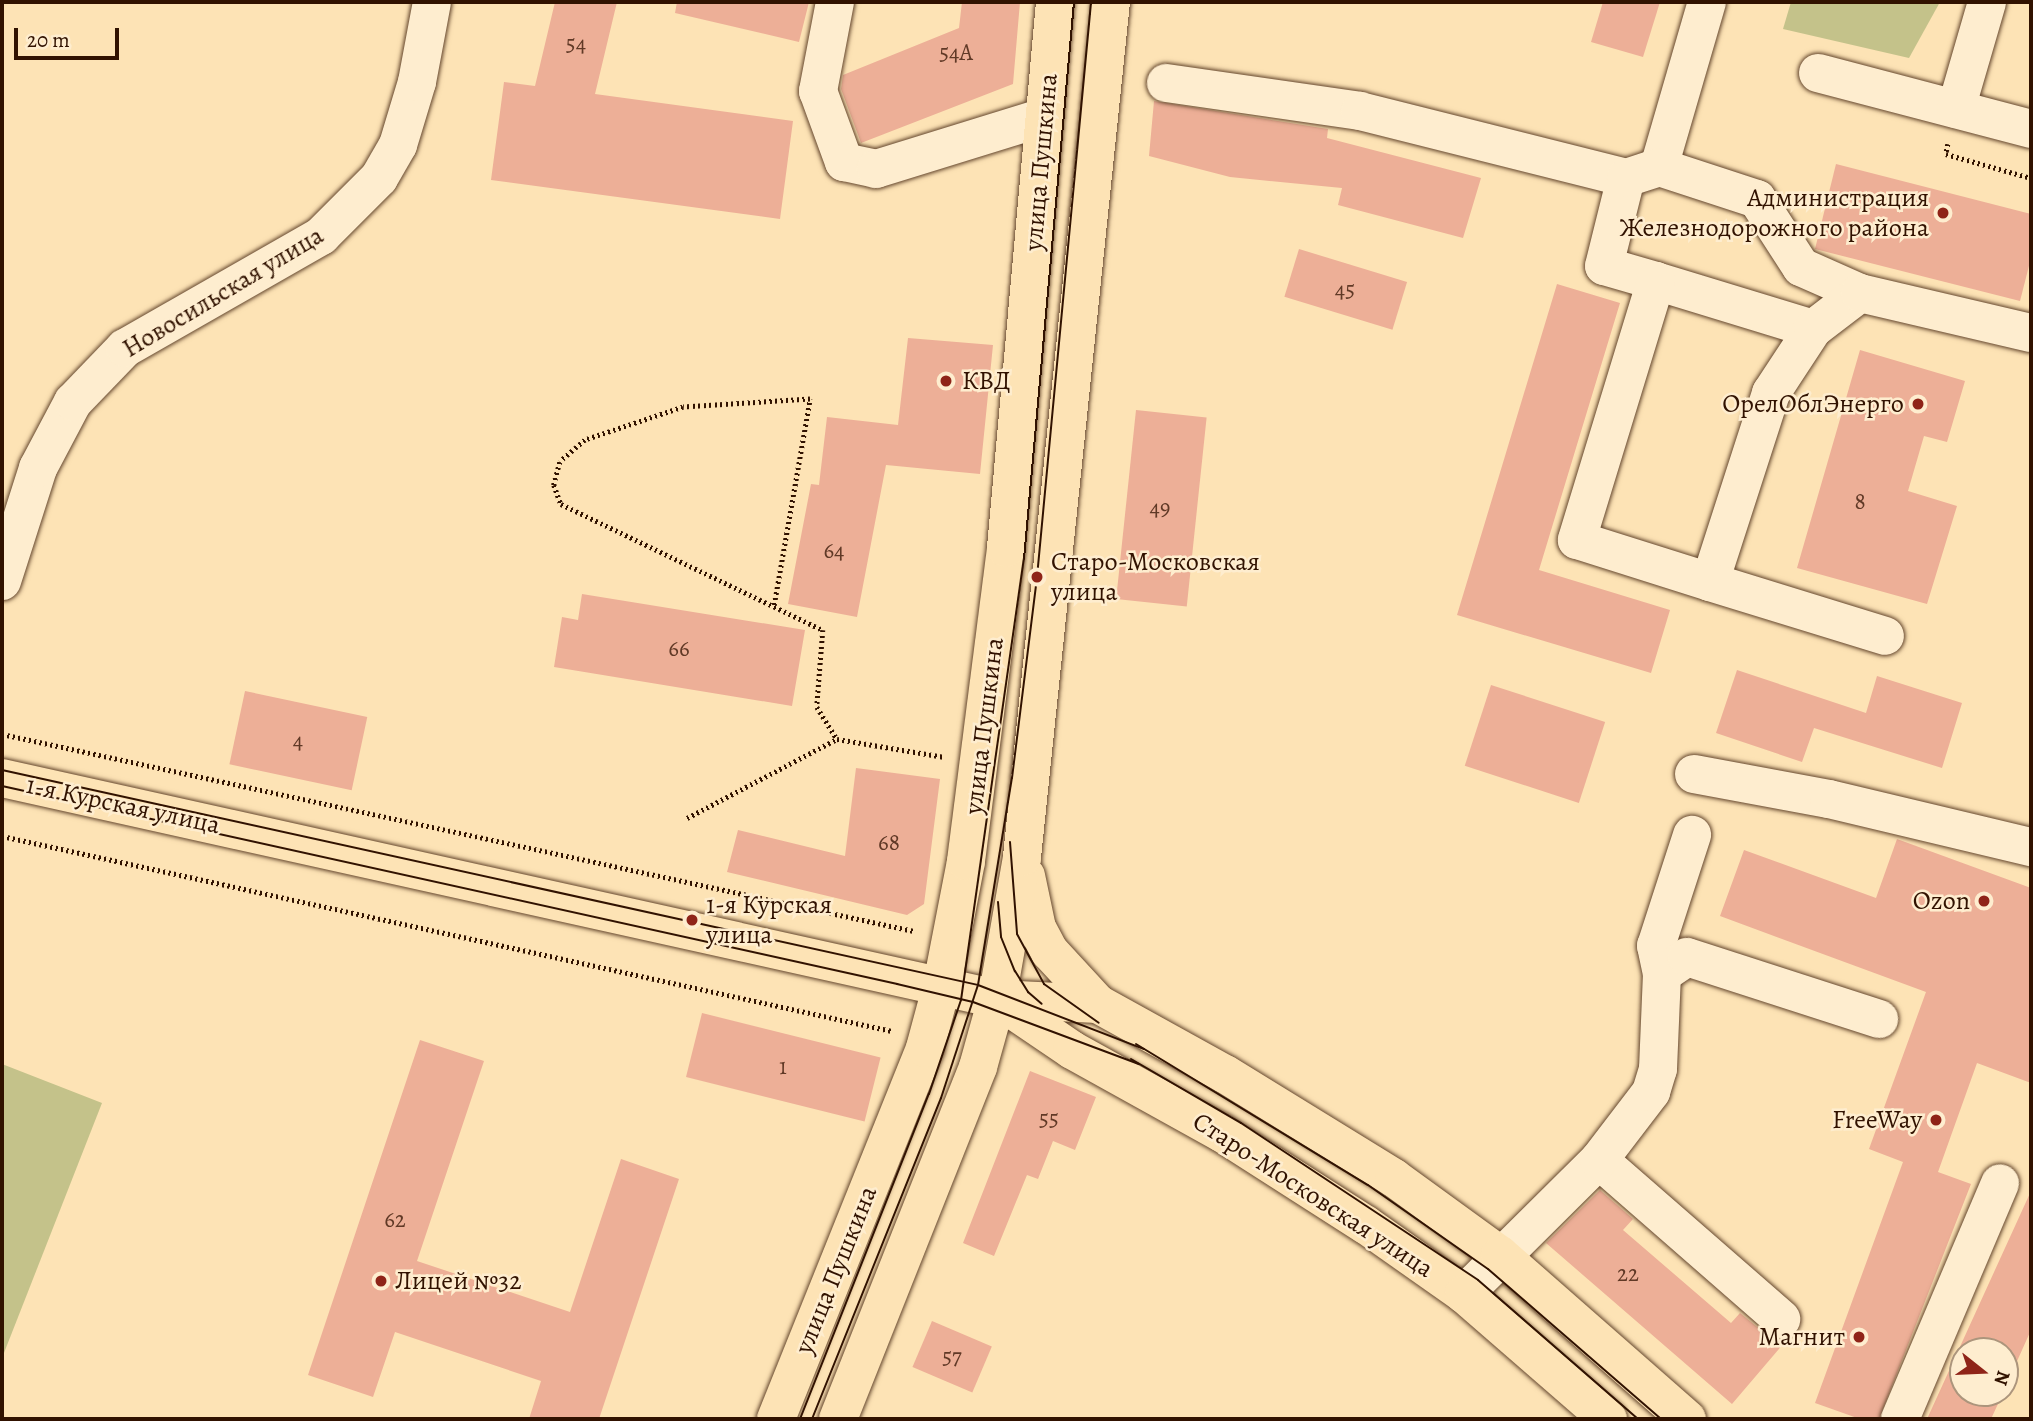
<!DOCTYPE html>
<meta charset="utf-8">
<style>
body{margin:0}
#map{position:relative;width:2033px;height:1421px;overflow:hidden;background:#fde3b5;font-family:Alegreya,serif}
div>[style]{position:absolute}
.green>*{inset:0;background:#c4c28a}
.building>*{inset:0;background:#edaf97;transform-origin:0 0}
.path>*{height:4.5px;margin-top:-2.25px;transform-origin:0;background:repeating-linear-gradient(90deg,#311200 0 2px,transparent 0 5.5px)}
.roads{filter:drop-shadow(0 0 2px #64462d) drop-shadow(0 0 2px #64462d)}
.minor>*{height:38px;margin:-19px;padding:0 19px;transform-origin:19px;border-radius:19px;background:#feedcf}
.major>*{height:38px;margin:-19px;padding:0 19px;transform-origin:19px;border-radius:19px;background:#fde3b5}
.tram>*{height:2px;margin:-1px;padding:0 1px;transform-origin:1px;border-radius:1px;background:#311200}
.dots>*{width:19px;height:19px;translate:-50% -50%;box-sizing:border-box;border:4px solid #feedcf;border-radius:50%}
span{translate:-50% -50%;white-space:nowrap;text-align:center;line-height:1.15;-webkit-text-stroke:5px #feedcf;paint-order:stroke}
.number-label{font-size:23px;color:#603926}
.number-label span{-webkit-text-stroke-width:0}
.street-label{font-size:26px;color:#311200}
.poi-label{font-size:26px;color:#311200}
.right{translate:-100% -50%;text-align:right}
.left{translate:0 -50%;text-align:left}
.frame{position:absolute;inset:0;border:4px solid #311200;pointer-events:none}
.north{position:absolute;left:1949px;top:1337px;width:70px;height:70px;box-sizing:border-box;background:#feedcf;border:2px solid #ac957c;border-radius:50%;rotate:108deg;font-size:19px;font-weight:700;line-height:28px;text-align:center;color:#311200}
.north::after{content:'';display:block;margin:auto;width:24px;height:32px;background:#8f2418;clip-path:polygon(50% 0,100% 100%,50% 72%,0 100%)}
.scale{position:absolute;left:14px;top:28px;width:105px;height:32px;box-sizing:border-box;border:4px solid #311200;border-top:0;padding-left:9px;font-size:21px;line-height:24px;white-space:nowrap;color:#311200;-webkit-text-stroke:5px #feedcf;paint-order:stroke}
</style>
<div id="map">
<div class="green">
<div style="clip-path:polygon(1791px 2px,1940px 2px,1909px 58px,1783px 29px)"></div>
<div style="clip-path:polygon(2px 1064px,102px 1103px,2px 1358px)"></div>
</div>
<div class="building">
<div style="clip-path:polygon(555px 2px,617px 2px,595px 94px,793px 121px,780px 219px,491px 180px,504px 82px,535px 86px)"></div>
<div style="clip-path:polygon(677px 2px,809px 2px,799px 42px,675px 13px)"></div>
<div style="clip-path:polygon(962px 2px,1020px 2px,1013px 84px,861px 143px,841px 89px,843px 75px,959px 28px)"></div>
<div style="clip-path:polygon(1603px 2px,1660px 2px,1643px 57px,1591px 42px)"></div>
<div style="clip-path:polygon(1154px 101px,1328px 129px,1327px 138px,1481px 178px,1463px 238px,1338px 205px,1342px 188px,1230px 177px,1149px 156px)"></div>
<div style="clip-path:polygon(1836px 164px,2031px 214px,2031px 258px,2020px 301px,1815px 249px)"></div>
<div style="left:1299px;top:249px;width:113px;height:50px;rotate:17deg"></div>
<div style="clip-path:polygon(1557px 284px,1620px 303px,1539px 570px,1670px 610px,1651px 673px,1457px 615px)"></div>
<div style="clip-path:polygon(908px 338px,993px 345px,980px 474px,886px 465px,857px 617px,788px 604px,811px 484px,819px 485px,827px 417px,898px 425px)"></div>
<div style="clip-path:polygon(1860px 350px,1965px 381px,1947px 442px,1924px 436px,1908px 491px,1957px 506px,1927px 604px,1797px 568px)"></div>
<div style="left:1136px;top:410px;width:71px;height:190px;rotate:6deg"></div>
<div style="clip-path:polygon(582px 594px,805px 630px,792px 706px,554px 667px,562px 617px,578px 620px)"></div>
<div style="clip-path:polygon(1737px 670px,1866px 713px,1877px 676px,1962px 703px,1942px 768px,1814px 728px,1802px 762px,1716px 733px)"></div>
<div style="left:1491px;top:685px;width:120px;height:85px;rotate:18deg"></div>
<div style="left:245px;top:691px;width:125px;height:75px;rotate:12deg"></div>
<div style="clip-path:polygon(856px 768px,940px 779px,924px 904px,907px 915px,727px 872px,738px 830px,845px 856px)"></div>
<div style="clip-path:polygon(1897px 839px,2031px 888px,2031px 1083px,1977px 1063px,1938px 1172px,1971px 1184px,1879px 1419px,1860px 1419px,1815px 1403px,1903px 1162px,1869px 1149px,1926px 992px,1720px 916px,1744px 850px,1876px 898px)"></div>
<div style="left:702px;top:1013px;width:184px;height:66px;rotate:14deg"></div>
<div style="clip-path:polygon(420px 1040px,484px 1061px,417px 1261px,570px 1312px,621px 1159px,679px 1179px,599px 1419px,529px 1419px,541px 1381px,395px 1332px,373px 1397px,308px 1375px)"></div>
<div style="clip-path:polygon(1030px 1071px,1096px 1097px,1075px 1150px,1053px 1141px,1038px 1179px,1027px 1175px,994px 1256px,963px 1243px)"></div>
<div style="clip-path:polygon(1600px 1190px,1633px 1219px,1623px 1230px,1731px 1323px,1740px 1313px,1767px 1335px,1784px 1343px,1732px 1404px,1546px 1243px)"></div>
<div style="clip-path:polygon(2031px 1191px,2031px 1330px,2005px 1388px,2005px 1351px,1963px 1351px,1963px 1393px,2003px 1393px,1991px 1419px,1927px 1419px)"></div>
<div style="left:932px;top:1321px;width:65px;height:50px;rotate:23deg"></div>
</div>
<div class="path">
<div style="left:1948px;top:144px;width:10px;rotate:101deg"></div>
<div style="left:1946px;top:154px;width:88px;rotate:15.8deg"></div>
<div style="left:774px;top:605px;width:209px;rotate:-80.1deg"></div>
<div style="left:810px;top:399px;width:127px;rotate:176.4deg"></div>
<div style="left:683px;top:407px;width:103px;rotate:161.4deg"></div>
<div style="left:585px;top:440px;width:33px;rotate:139deg"></div>
<div style="left:560px;top:462px;width:24px;rotate:105deg"></div>
<div style="left:554px;top:485px;width:20px;rotate:70deg"></div>
<div style="left:561px;top:504px;width:291px;rotate:25.7deg"></div>
<div style="left:823px;top:630px;width:77px;rotate:94.5deg"></div>
<div style="left:817px;top:707px;width:38px;rotate:58deg"></div>
<div style="left:837px;top:739px;width:109px;rotate:9.5deg"></div>
<div style="left:2px;top:734px;width:933px;rotate:12.19deg"></div>
<div style="left:687px;top:818px;width:170px;rotate:-27.8deg"></div>
<div style="left:2px;top:836px;width:911px;rotate:12.36deg"></div>
</div>
<div class="roads">
<div class="minor">
<div style="left:835px;top:2px;width:91px;rotate:100.8deg"></div>
<div style="left:818px;top:91px;width:76px;rotate:69.9deg"></div>
<div style="left:844px;top:162px;width:33px;rotate:12deg"></div>
<div style="left:876px;top:169px;width:176px;rotate:-17.2deg"></div>
<div style="left:1818px;top:73px;width:220px;rotate:14.7deg"></div>
<div style="left:1166px;top:83px;width:196px;rotate:8.2deg"></div>
<div style="left:1360px;top:111px;width:274px;rotate:14.1deg"></div>
<div style="left:1956px;top:109px;width:111px;rotate:-73.8deg"></div>
<div style="left:1659px;top:167px;width:172px;rotate:-73.8deg"></div>
<div style="left:1656px;top:281px;width:54px;rotate:-163.9deg"></div>
<div style="left:1604px;top:266px;width:91px;rotate:-76deg"></div>
<div style="left:1626px;top:178px;width:35px;rotate:-18deg"></div>
<div style="left:1659px;top:167px;width:103px;rotate:18.1deg"></div>
<div style="left:1757px;top:199px;width:81px;rotate:57.1deg"></div>
<div style="left:1801px;top:267px;width:64px;rotate:23.8deg"></div>
<div style="left:1813px;top:329px;width:164px;rotate:-163deg"></div>
<div style="left:1656px;top:281px;width:271px;rotate:107deg"></div>
<div style="left:1577px;top:540px;width:139px;rotate:17.5deg"></div>
<div style="left:1710px;top:582px;width:199px;rotate:-72.1deg"></div>
<div style="left:1771px;top:393px;width:77px;rotate:-56.7deg"></div>
<div style="left:1813px;top:329px;width:59px;rotate:-37.5deg"></div>
<div style="left:1860px;top:293px;width:176px;rotate:13.2deg"></div>
<div style="left:2px;top:581px;width:119px;rotate:-72.3deg"></div>
<div style="left:38px;top:468px;width:75px;rotate:-62.1deg"></div>
<div style="left:73px;top:402px;width:75px;rotate:-46.1deg"></div>
<div style="left:125px;top:348px;width:226px;rotate:-29.7deg"></div>
<div style="left:321px;top:236px;width:82px;rotate:-45deg"></div>
<div style="left:379px;top:178px;width:38px;rotate:-60deg"></div>
<div style="left:398px;top:145px;width:66px;rotate:-73.2deg"></div>
<div style="left:417px;top:82px;width:81px;rotate:-79.4deg"></div>
<div style="left:1710px;top:582px;width:183px;rotate:17.1deg"></div>
<div style="left:1694px;top:774px;width:137px;rotate:10.5deg"></div>
<div style="left:1829px;top:799px;width:208px;rotate:13.4deg"></div>
<div style="left:1662px;top:974px;width:29px;rotate:-102deg"></div>
<div style="left:1656px;top:946px;width:117px;rotate:-72deg"></div>
<div style="left:1599px;top:1160px;width:242px;rotate:41.1deg"></div>
<div style="left:1464px;top:1294px;width:190px;rotate:-44.8deg"></div>
<div style="left:1599px;top:1160px;width:86px;rotate:-52.6deg"></div>
<div style="left:1651px;top:1092px;width:24px;rotate:-73deg"></div>
<div style="left:1658px;top:1069px;width:95px;rotate:-87.6deg"></div>
<div style="left:1662px;top:974px;width:30px;rotate:-34deg"></div>
<div style="left:1687px;top:957px;width:202px;rotate:17.9deg"></div>
<div style="left:1900px;top:1419px;width:256px;rotate:-67deg"></div>
</div>
<div class="major">
<div style="left:2px;top:778px;width:1019px;rotate:12.52deg"></div>
<div style="left:997px;top:999px;width:101px;rotate:2.8deg"></div>
<div style="left:1026px;top:876px;width:53px;rotate:78.1deg"></div>
<div style="left:1037px;top:928px;width:27px;rotate:62deg"></div>
<div style="left:1050px;top:952px;width:71px;rotate:47.3deg"></div>
<div style="left:1098px;top:1004px;width:145px;rotate:28.9deg"></div>
<div style="left:1225px;top:1074px;width:198px;rotate:31.6deg"></div>
<div style="left:1394px;top:1178px;width:131px;rotate:36deg"></div>
<div style="left:1500px;top:1255px;width:249px;rotate:41.3deg"></div>
<div style="left:997px;top:999px;width:91px;rotate:34.2deg"></div>
<div style="left:1072px;top:1050px;width:171px;rotate:29deg"></div>
<div style="left:1222px;top:1133px;width:171px;rotate:32.6deg"></div>
<div style="left:1366px;top:1225px;width:120px;rotate:35.1deg"></div>
<div style="left:1464px;top:1294px;width:191px;rotate:41deg"></div>
<div style="left:776px;top:1419px;width:400px;rotate:-68.1deg"></div>
<div style="left:925px;top:1048px;width:65px;rotate:-74.9deg"></div>
<div style="left:942px;top:985px;width:126px;rotate:-79deg"></div>
<div style="left:966px;top:861px;width:316px;rotate:-82.7deg"></div>
<div style="left:1006px;top:548px;width:548px;rotate:-84.87deg"></div>
<div style="left:838px;top:1419px;width:379px;rotate:-68.3deg"></div>
<div style="left:978px;top:1067px;width:71px;rotate:-74.4deg"></div>
<div style="left:997px;top:999px;width:144px;rotate:-80deg"></div>
<div style="left:1022px;top:857px;width:860px;rotate:-84.06deg"></div>
</div>
</div>
<div class="tram">
<div style="left:2px;top:770px;width:999px;rotate:12.42deg"></div>
<div style="left:978px;top:985px;width:178px;rotate:21.1deg"></div>
<div style="left:2px;top:786px;width:917px;rotate:12.47deg"></div>
<div style="left:897px;top:984px;width:78px;rotate:13.3deg"></div>
<div style="left:973px;top:1002px;width:177px;rotate:20.5deg"></div>
<div style="left:1010px;top:842px;width:92px;rotate:85.6deg"></div>
<div style="left:1017px;top:934px;width:57px;rotate:61.6deg"></div>
<div style="left:1044px;top:984px;width:67px;rotate:35.3deg"></div>
<div style="left:998px;top:902px;width:35px;rotate:85deg"></div>
<div style="left:1001px;top:937px;width:37px;rotate:68deg"></div>
<div style="left:1015px;top:971px;width:25px;rotate:58deg"></div>
<div style="left:1028px;top:992px;width:18px;rotate:41deg"></div>
<div style="left:1136px;top:1044px;width:271px;rotate:31.3deg"></div>
<div style="left:1368px;top:1185px;width:146px;rotate:35deg"></div>
<div style="left:1488px;top:1269px;width:229px;rotate:40.9deg"></div>
<div style="left:1131px;top:1059px;width:127px;rotate:30.2deg"></div>
<div style="left:1241px;top:1123px;width:284px;rotate:33.5deg"></div>
<div style="left:1478px;top:1280px;width:212px;rotate:41deg"></div>
<div style="left:800px;top:1419px;width:350px;rotate:-68.4deg"></div>
<div style="left:929px;top:1094px;width:99px;rotate:-71.2deg"></div>
<div style="left:961px;top:1000px;width:445px;rotate:-81.9deg"></div>
<div style="left:1024px;top:559px;width:559px;rotate:-84.87deg"></div>
<div style="left:812px;top:1419px;width:346px;rotate:-68.1deg"></div>
<div style="left:941px;top:1098px;width:119px;rotate:-71.9deg"></div>
<div style="left:978px;top:985px;width:210px;rotate:-80.7deg"></div>
<div style="left:1012px;top:778px;width:203px;rotate:-82.9deg"></div>
<div style="left:1037px;top:577px;width:578px;rotate:-84.63deg"></div>
</div>
<div class="dots">
<div style="left:1943px;top:213px;background:#8f2418"></div>
<div style="left:946px;top:381px;background:#8f2418"></div>
<div style="left:1918px;top:404px;background:#8f2418"></div>
<div style="left:1037px;top:577px;background:#8f2418"></div>
<div style="left:1984px;top:901px;background:#8f2418"></div>
<div style="left:692px;top:920px;background:#8f2418"></div>
<div style="left:1936px;top:1120px;background:#8f2418"></div>
<div style="left:381px;top:1281px;background:#8f2418"></div>
<div style="left:1859px;top:1337px;background:#8f2418"></div>
</div>
<div class="number-label">
<span style="left:576px;top:44px">54</span>
<span style="left:956px;top:53px">54А</span>
<span style="left:1345px;top:290px">45</span>
<span style="left:1860px;top:502px">8</span>
<span style="left:1160px;top:508px">49</span>
<span style="left:834px;top:551px">64</span>
<span style="left:679px;top:649px">66</span>
<span style="left:298px;top:741px">4</span>
<span style="left:889px;top:843px">68</span>
<span style="left:783px;top:1067px">1</span>
<span style="left:1049px;top:1119px">55</span>
<span style="left:395px;top:1220px">62</span>
<span style="left:1628px;top:1274px">22</span>
<span style="left:952px;top:1357px">57</span>
</div>
<div class="street-label">
<span style="left:1041px;top:162px;rotate:-85deg">улица Пушкина</span>
<span style="left:223px;top:292px;rotate:-31deg">Новосильская улица</span>
<span style="left:984px;top:726px;rotate:-83deg">улица Пушкина</span>
<span style="left:123px;top:805px;rotate:12deg">1-я Курская улица</span>
<span style="left:1313px;top:1195px;rotate:33deg">Старо-Московская улица</span>
<span style="left:836px;top:1270px;rotate:-68deg">улица Пушкина</span>
</div>
<div class="poi-label">
<span class="right" style="left:1929px;top:213px">Администрация<br>Железнодорожного района</span>
<span class="left" style="left:962px;top:381px">КВД</span>
<span class="right" style="left:1904px;top:404px">ОрелОблЭнерго</span>
<span class="left" style="left:1051px;top:577px">Старо-Московская<br>улица</span>
<span class="right" style="left:1970px;top:901px">Ozon</span>
<span class="left" style="left:706px;top:920px">1-я Курская<br>улица</span>
<span class="right" style="left:1922px;top:1120px">FreeWay</span>
<span class="left" style="left:395px;top:1281px">Лицей №32</span>
<span class="right" style="left:1845px;top:1337px">Магнит</span>
</div>
<div class="frame"></div>
<div class="north">N</div>
<div class="scale">20 m</div>
</div>
